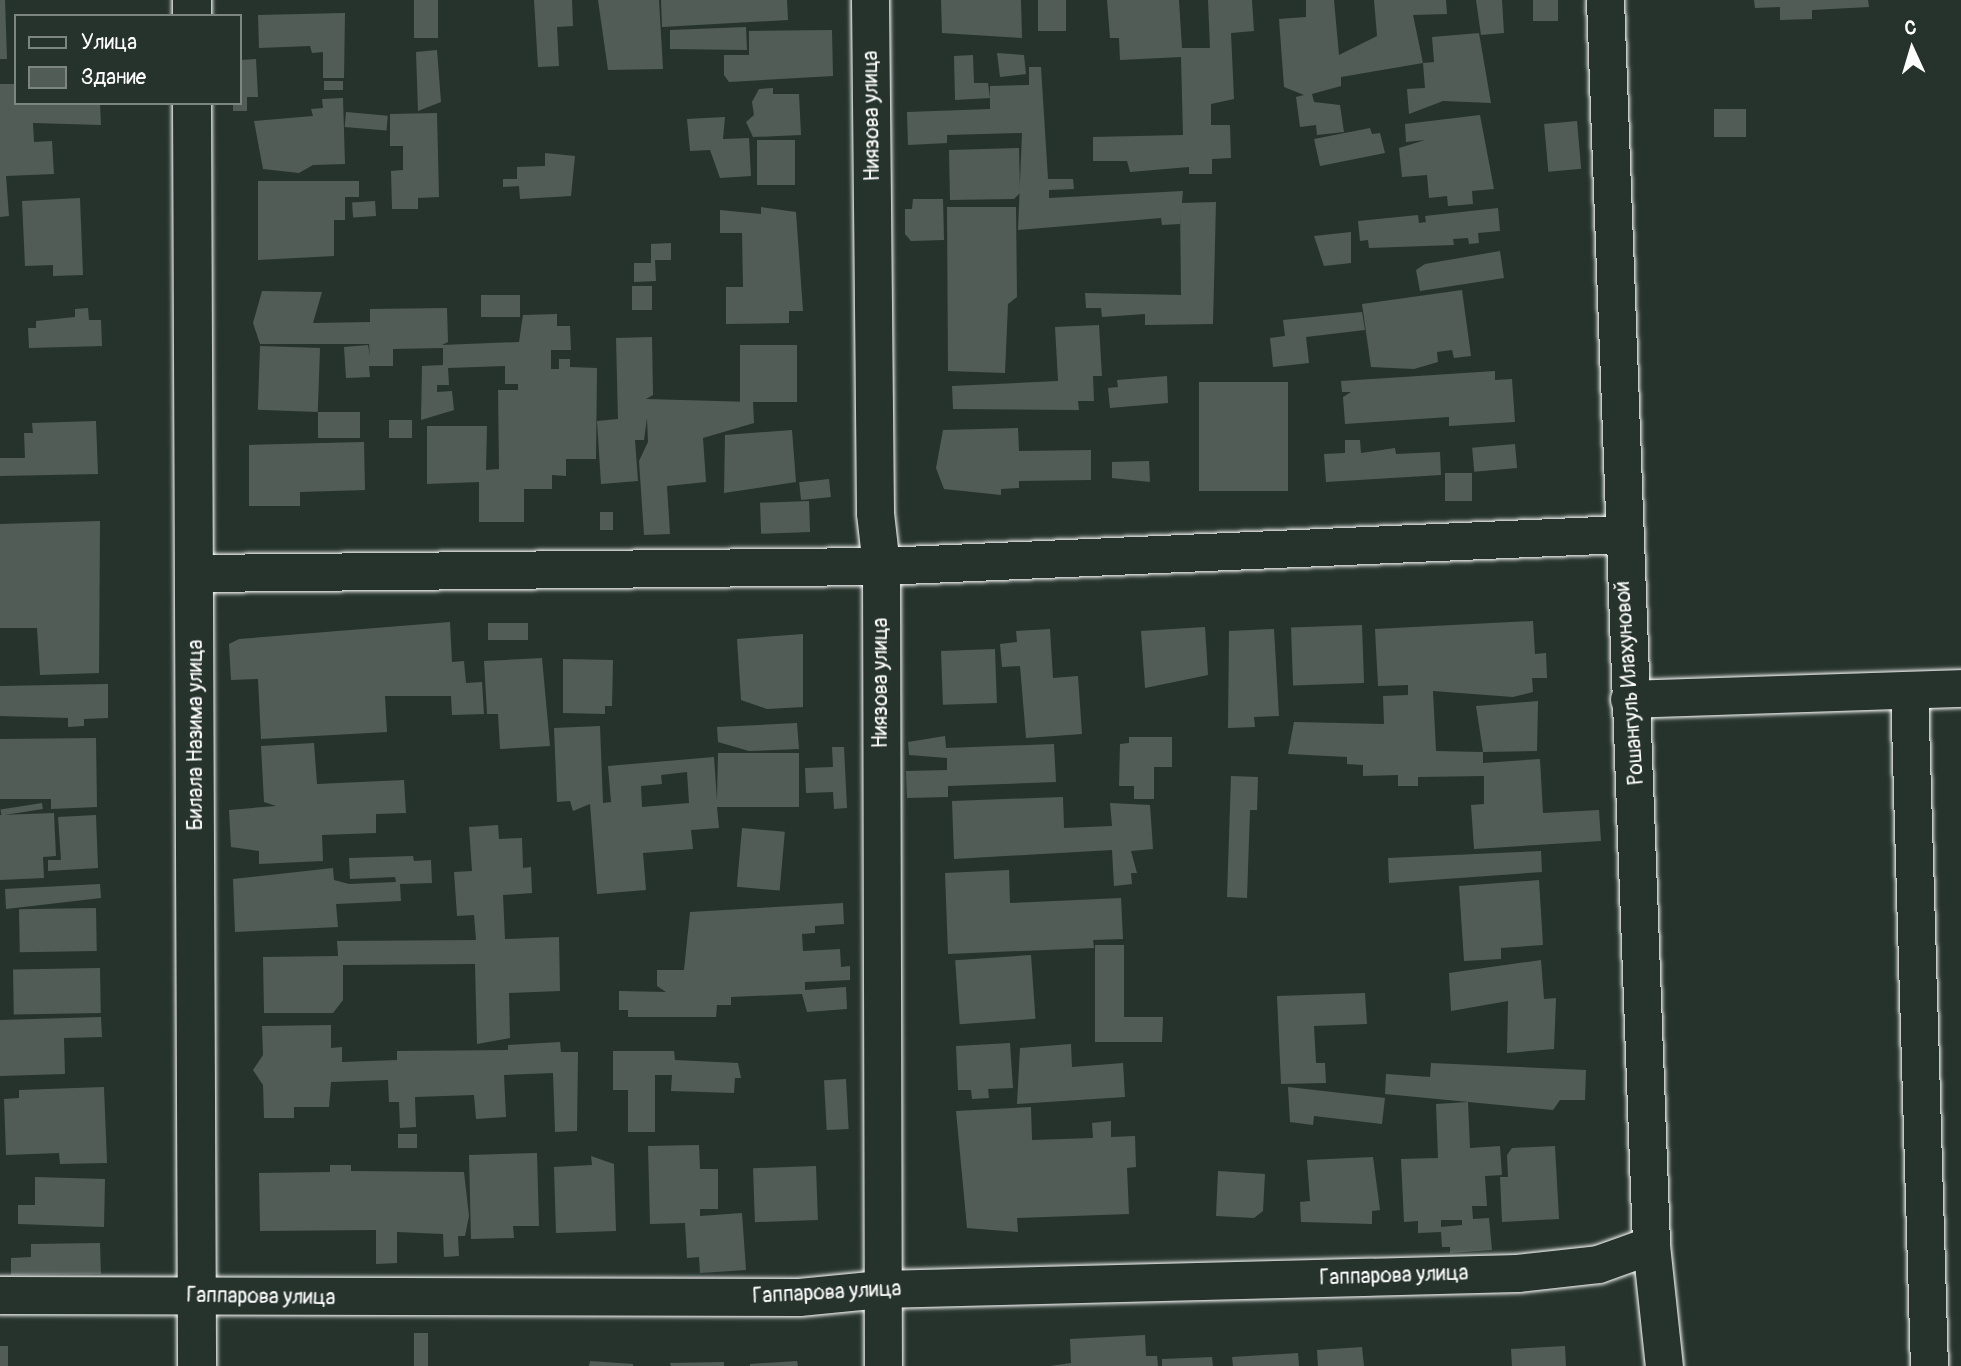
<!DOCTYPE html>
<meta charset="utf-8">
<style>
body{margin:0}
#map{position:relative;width:1961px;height:1366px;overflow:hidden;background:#26332d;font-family:Pangolin,sans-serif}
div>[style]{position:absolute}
.building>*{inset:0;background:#515c57;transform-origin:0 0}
.roads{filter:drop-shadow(0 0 2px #fff) drop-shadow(0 0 2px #fff)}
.street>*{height:37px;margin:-18.5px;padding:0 18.5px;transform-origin:18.5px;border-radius:18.5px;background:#26332d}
.secondary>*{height:38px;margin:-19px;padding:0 19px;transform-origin:19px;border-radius:19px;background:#26332d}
span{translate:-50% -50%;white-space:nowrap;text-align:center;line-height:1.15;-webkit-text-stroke:5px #26332d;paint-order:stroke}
.street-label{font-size:21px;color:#fff}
.legend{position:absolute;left:14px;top:14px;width:228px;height:91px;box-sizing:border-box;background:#26332d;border:2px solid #7d8581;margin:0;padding:9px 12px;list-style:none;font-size:21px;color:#fff}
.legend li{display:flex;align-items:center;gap:14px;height:35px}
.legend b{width:35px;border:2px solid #7d8581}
.north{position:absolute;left:1877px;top:14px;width:70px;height:70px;-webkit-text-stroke:5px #26332d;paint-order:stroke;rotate:356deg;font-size:19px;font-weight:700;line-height:28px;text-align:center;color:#fff}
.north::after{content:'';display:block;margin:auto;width:24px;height:32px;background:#fff;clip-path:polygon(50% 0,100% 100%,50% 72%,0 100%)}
</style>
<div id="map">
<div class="building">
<div style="clip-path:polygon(0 0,5px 0,7px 59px,0 59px)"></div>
<div style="left:414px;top:0;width:24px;height:38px"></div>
<div style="clip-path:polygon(534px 0,572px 0,573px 26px,557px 27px,559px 66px,538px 67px)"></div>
<div style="clip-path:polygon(598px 0,659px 0,663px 69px,608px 70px)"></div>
<div style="clip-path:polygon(661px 0,787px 0,788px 20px,662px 27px)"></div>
<div style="clip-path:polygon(941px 0,1021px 0,1022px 38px,942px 33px)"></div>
<div style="left:1038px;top:0;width:28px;height:31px"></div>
<div style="clip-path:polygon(1107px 0,1179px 0,1182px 48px,1210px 48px,1208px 0,1252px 0,1254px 31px,1231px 33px,1234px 99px,1211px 104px,1211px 125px,1230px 125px,1231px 158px,1212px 159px,1212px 174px,1189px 174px,1189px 167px,1130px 172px,1127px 161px,1093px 161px,1093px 137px,1183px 135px,1181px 57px,1120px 60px,1119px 38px,1110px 38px)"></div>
<div style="clip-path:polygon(1306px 0,1334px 0,1339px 55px,1377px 36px,1374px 0,1446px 0,1447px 14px,1413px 15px,1423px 63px,1341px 77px,1341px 86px,1312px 94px,1314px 102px,1340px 105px,1344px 132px,1317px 135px,1316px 125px,1300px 127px,1296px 97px,1304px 95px,1284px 87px,1279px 19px,1306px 17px)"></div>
<div style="clip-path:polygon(1476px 0,1502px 0,1504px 33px,1481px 35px)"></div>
<div style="left:1533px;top:0;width:25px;height:21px"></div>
<div style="clip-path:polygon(1754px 0,1868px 0,1869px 7px,1812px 10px,1812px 19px,1780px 20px,1780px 7px,1755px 8px)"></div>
<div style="clip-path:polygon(345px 13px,344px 78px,323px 78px,323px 52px,312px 53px,310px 46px,259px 48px,258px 15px)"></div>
<div style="clip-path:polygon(746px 27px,747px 50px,670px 49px,670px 30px)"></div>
<div style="clip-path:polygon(832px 30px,833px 76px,729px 82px,724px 75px,724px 55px,749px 55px,749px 31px)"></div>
<div style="clip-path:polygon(1479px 33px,1491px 103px,1443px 101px,1409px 114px,1407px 89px,1425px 88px,1423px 63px,1434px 62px,1432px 37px)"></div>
<div style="clip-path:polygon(437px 50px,441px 102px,418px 111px,416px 52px)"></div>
<div style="clip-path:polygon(997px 53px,1024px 55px,1026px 74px,1000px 77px)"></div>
<div style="clip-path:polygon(973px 55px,974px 83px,988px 83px,990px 98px,990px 86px,1029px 85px,1029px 67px,1041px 67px,1048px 179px,1073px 179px,1074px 189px,1049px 190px,1049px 198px,1183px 191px,1180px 224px,1162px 225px,1161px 218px,1018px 230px,1022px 133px,947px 135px,947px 143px,908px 145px,907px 112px,990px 109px,990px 98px,955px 100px,954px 56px)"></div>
<div style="clip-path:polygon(256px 59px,258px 97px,247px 97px,247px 111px,233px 111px,233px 103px,240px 103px,240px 60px)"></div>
<div style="left:343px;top:81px;width:9px;height:19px;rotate:90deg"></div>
<div style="clip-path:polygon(0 84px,16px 84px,16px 103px,100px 103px,101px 125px,33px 123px,34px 142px,52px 141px,54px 174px,6px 176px,9px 216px,0 217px)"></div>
<div style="clip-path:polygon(773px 88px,773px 94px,799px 94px,801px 135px,753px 137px,746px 122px,754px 115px,752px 102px,759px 89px)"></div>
<div style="clip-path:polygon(343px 98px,345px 164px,313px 165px,299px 173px,263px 169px,254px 121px,313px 116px,311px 109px,323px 108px,322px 99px)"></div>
<div style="left:1714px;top:109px;width:32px;height:28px"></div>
<div style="left:346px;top:112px;width:42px;height:15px;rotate:5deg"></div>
<div style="clip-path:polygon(437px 113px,439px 197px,418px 198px,418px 209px,392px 209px,391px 171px,403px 170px,403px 146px,390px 146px,390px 114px)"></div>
<div style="clip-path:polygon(1480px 115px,1494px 189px,1472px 191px,1473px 204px,1448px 206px,1447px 196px,1429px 198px,1427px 175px,1402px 177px,1399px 148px,1425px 140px,1406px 142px,1405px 124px)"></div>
<div style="clip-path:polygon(725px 117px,723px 139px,749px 138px,751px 176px,720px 178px,710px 150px,690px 151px,687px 119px)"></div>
<div style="left:1577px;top:121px;width:48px;height:33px;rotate:85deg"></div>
<div style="clip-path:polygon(1370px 128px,1372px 134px,1380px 133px,1385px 153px,1320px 166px,1314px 139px)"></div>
<div style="left:757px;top:140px;width:38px;height:45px"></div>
<div style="clip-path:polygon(1019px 148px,1020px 193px,1014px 199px,950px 200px,949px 150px)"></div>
<div style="clip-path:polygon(545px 153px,575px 156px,571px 196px,520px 199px,519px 186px,503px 187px,503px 179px,517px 179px,517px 167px,545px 166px)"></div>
<div style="clip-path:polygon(258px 181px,359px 181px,359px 197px,345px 197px,345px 220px,334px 220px,334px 256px,258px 260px)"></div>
<div style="clip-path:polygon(80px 198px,83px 275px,53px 276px,53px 265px,25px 266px,22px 201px)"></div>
<div style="clip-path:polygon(913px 199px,943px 199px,944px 240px,911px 241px,905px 234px,905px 209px,912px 209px)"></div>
<div style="left:375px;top:201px;width:15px;height:23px;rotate:86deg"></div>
<div style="clip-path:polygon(1216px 202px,1213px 324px,1145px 325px,1145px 314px,1102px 317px,1101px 308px,1086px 308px,1085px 293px,1181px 295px,1180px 203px)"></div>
<div style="clip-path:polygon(761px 207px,796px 212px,803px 311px,789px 311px,789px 323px,726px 324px,726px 287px,743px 287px,742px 233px,720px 233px,720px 210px,761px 214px)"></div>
<div style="clip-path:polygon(947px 207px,1016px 207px,1017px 297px,1008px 304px,1005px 373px,948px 371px)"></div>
<div style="clip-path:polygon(1498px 208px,1500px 231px,1478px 233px,1479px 243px,1469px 244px,1468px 238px,1453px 239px,1454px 245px,1369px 248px,1368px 240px,1360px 241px,1358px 221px,1418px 215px,1419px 223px,1426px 222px,1425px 216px)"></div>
<div style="clip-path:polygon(1351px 232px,1351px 263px,1324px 266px,1314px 236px)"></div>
<div style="clip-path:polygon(671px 243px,671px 260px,655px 260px,656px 281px,634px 282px,634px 263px,651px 263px,651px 244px)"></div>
<div style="clip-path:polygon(1500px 251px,1504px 278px,1420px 291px,1416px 270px,1425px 264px)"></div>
<div style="left:632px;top:286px;width:20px;height:24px"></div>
<div style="clip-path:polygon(1462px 290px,1471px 356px,1454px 358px,1452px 350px,1437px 352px,1438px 362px,1414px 369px,1371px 367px,1362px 304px)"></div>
<div style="clip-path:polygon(262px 291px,322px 292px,313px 323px,370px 322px,370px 309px,447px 308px,448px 342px,442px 345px,519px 342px,523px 315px,557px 314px,557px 326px,570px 326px,571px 350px,551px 350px,551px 369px,559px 369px,559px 359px,570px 359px,570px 367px,597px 368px,596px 459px,566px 459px,566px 476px,552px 475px,552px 489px,524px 489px,524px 522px,479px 522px,479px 482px,427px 484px,427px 426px,487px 426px,486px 470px,499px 469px,498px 390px,518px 390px,518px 384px,505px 384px,505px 366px,448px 368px,449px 385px,437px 385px,437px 392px,452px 391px,454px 410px,421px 420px,422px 366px,443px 365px,443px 348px,393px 349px,393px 366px,369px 366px,370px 377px,346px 378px,344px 347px,368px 345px,370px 356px,369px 344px,260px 344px,253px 323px)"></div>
<div style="left:520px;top:295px;width:22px;height:39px;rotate:90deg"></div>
<div style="clip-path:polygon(88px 308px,89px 320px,101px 320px,102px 346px,29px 348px,28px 328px,36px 328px,36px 321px,75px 317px,75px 309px)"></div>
<div style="clip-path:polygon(1362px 312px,1365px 330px,1306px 337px,1309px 363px,1273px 367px,1270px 338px,1285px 336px,1283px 320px)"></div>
<div style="clip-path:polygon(1099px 325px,1102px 376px,1093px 376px,1094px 401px,1078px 401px,1079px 410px,953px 409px,952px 386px,1058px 381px,1055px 327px)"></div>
<div style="clip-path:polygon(652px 337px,653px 395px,646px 399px,753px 402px,754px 423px,703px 438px,706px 482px,667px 486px,670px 534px,644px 535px,639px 461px,648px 442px,647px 418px,644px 440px,635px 440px,638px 481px,601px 484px,597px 421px,618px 419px,616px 338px)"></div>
<div style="left:797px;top:345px;width:57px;height:57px;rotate:90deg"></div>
<div style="left:320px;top:348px;width:64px;height:60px;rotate:92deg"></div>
<div style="clip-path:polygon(1495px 371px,1495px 380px,1512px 379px,1515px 422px,1449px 426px,1449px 417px,1345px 424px,1343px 397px,1351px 392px,1342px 392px,1341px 381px)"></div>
<div style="clip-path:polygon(1167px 376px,1168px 403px,1110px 408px,1108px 388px,1118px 387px,1117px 380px)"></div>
<div style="left:1199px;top:382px;width:89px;height:109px"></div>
<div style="left:318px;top:412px;width:42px;height:26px"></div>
<div style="left:412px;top:420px;width:18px;height:23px;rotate:90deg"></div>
<div style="clip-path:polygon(96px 421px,98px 474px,0 476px,0 458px,25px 458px,24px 433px,33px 433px,32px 423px)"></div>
<div style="clip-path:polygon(1018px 428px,1019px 451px,1091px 450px,1091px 480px,1019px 481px,1019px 488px,1001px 489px,1001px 495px,944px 489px,936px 468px,943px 430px)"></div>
<div style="clip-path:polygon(792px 430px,796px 482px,724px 493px,725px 435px)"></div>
<div style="clip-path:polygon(1345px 440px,1360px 440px,1361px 453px,1395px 448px,1396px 454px,1440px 452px,1441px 475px,1326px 482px,1324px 454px,1345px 453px)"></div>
<div style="clip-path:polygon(364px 442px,365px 490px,300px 492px,300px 506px,249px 506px,249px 445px)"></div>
<div style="left:1515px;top:444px;width:24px;height:43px;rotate:85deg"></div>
<div style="clip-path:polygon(1149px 461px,1150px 482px,1112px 478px,1112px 462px)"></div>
<div style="left:1445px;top:473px;width:27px;height:28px"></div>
<div style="left:829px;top:479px;width:18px;height:30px;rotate:84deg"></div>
<div style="left:809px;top:501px;width:31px;height:49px;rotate:88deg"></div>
<div style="left:600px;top:512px;width:13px;height:18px"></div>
<div style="clip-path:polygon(100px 521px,99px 673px,40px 675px,37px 628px,0 628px,0 524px)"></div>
<div style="clip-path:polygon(1533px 621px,1535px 654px,1546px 653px,1547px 678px,1532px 678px,1533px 692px,1513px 697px,1433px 691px,1436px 751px,1483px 752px,1483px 763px,1540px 759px,1543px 813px,1599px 810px,1601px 841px,1474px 849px,1471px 805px,1484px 804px,1484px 776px,1418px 777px,1418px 786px,1398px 786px,1398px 775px,1363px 776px,1363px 765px,1347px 764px,1347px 757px,1288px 754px,1294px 722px,1384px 724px,1383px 696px,1408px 695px,1408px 685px,1378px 686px,1375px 629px)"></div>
<div style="clip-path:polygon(450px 622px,452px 662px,464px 661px,466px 683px,482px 682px,484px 714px,452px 715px,451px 696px,385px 696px,387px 732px,261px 739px,258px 679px,231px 680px,229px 644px,239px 639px)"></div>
<div style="left:488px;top:623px;width:40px;height:17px"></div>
<div style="left:1362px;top:625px;width:58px;height:71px;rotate:88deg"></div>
<div style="clip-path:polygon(1205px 627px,1208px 675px,1145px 688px,1141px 631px)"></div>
<div style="clip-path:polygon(1050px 629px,1053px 678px,1078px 676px,1082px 734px,1026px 738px,1020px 666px,1002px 667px,1000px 644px,1017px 642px,1016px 631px)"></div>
<div style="clip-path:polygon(1274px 629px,1279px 716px,1254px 717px,1255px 727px,1228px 728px,1229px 631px)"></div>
<div style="clip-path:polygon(803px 634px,803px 707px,767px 709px,741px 700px,737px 639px)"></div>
<div style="left:995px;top:649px;width:54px;height:54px;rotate:88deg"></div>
<div style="clip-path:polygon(542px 658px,550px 746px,500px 749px,498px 714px,487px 714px,484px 661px)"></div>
<div style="clip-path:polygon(563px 659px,613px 660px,612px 706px,605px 706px,605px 714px,563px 713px)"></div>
<div style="clip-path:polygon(108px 684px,108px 718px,84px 719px,84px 726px,68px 727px,68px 718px,0 716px,0 686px)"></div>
<div style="clip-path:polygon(1538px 701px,1537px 751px,1483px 752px,1476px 706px)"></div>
<div style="clip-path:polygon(797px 723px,799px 749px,749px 751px,718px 742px,717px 727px)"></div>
<div style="clip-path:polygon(evenodd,600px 726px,603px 803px,611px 802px,608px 766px,714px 757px,717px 800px,718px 753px,799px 753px,799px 807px,717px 807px,719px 828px,691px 830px,693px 849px,643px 853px,646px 890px,597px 894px,590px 804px,573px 811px,570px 801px,557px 802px,554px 728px,600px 726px,687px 772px,689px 803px,642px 807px,641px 786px,662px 784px,661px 775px,687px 772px)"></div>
<div style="clip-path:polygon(945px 736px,946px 748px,1054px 744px,1056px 782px,948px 786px,948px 797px,907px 798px,906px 771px,947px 770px,947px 758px,909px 755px,908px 742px)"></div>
<div style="clip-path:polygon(1129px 737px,1172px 737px,1172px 767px,1154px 767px,1154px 799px,1134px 799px,1134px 786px,1119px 786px,1120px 744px,1129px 743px)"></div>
<div style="clip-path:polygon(96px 738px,97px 807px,51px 809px,51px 799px,0 799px,0 739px)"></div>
<div style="clip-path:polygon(314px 743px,317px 784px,404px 780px,406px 813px,376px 814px,376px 833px,322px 835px,323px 861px,259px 864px,259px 851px,231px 847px,229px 810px,276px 806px,264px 802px,261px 746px)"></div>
<div style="clip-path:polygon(832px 747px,844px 747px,847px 808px,834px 809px,833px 792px,806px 793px,805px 768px,833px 767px)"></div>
<div style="clip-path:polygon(1231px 776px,1258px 777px,1257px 810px,1250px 810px,1247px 898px,1227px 897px)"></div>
<div style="clip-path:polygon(1063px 797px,1064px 828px,1112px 826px,1110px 803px,1150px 805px,1153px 849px,1131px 851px,1137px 873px,1131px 873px,1132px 884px,1114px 886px,1112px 850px,954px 859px,952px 801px)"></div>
<div style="left:42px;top:803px;width:6px;height:42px;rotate:81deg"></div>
<div style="clip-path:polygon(54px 813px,56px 856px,43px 857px,44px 878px,0 880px,0 815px)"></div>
<div style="clip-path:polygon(96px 815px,98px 868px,48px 871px,48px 860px,61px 860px,58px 817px)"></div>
<div style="clip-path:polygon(498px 825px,499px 839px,522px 838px,523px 868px,531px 867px,532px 893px,503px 895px,505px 939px,559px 937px,560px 991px,509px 993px,510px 1038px,477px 1044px,475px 964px,343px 965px,343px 1000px,333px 1013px,264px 1013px,263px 957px,338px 956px,337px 941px,476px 940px,474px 915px,457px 916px,454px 872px,472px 871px,469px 827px)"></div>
<div style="left:742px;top:828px;width:43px;height:59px;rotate:5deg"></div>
<div style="clip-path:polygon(1541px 851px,1542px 872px,1389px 883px,1388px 858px)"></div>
<div style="clip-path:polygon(413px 856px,414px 861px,431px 860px,432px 883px,400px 884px,401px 901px,336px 904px,338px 927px,235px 932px,233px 879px,333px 868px,334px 880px,349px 884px,396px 882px,395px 877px,350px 879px,349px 858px)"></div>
<div style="clip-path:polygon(1009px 870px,1010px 903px,1121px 898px,1123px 939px,1093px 940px,1094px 948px,948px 954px,945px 873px)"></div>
<div style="clip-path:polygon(1539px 880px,1543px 945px,1501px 948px,1501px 959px,1464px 961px,1459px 886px)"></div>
<div style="clip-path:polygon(100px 884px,101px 898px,6px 909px,5px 889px)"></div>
<div style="clip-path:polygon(843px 903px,844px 924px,815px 926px,815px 933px,802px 934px,803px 951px,840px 949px,841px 967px,850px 966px,850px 980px,805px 982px,805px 990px,846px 987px,847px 1009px,807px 1012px,802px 994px,731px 997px,731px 1005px,717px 1005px,716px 1017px,628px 1017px,628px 1010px,619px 1010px,619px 991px,666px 992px,657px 986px,657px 970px,684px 970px,690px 912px)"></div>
<div style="left:96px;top:908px;width:43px;height:77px;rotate:89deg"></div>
<div style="clip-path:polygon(1095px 945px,1124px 945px,1124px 1017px,1163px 1017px,1162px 1042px,1095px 1042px)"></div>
<div style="left:1031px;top:955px;width:64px;height:76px;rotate:86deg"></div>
<div style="clip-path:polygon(1541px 960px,1544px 999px,1556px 998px,1554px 1049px,1507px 1053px,1508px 1001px,1451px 1011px,1449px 973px)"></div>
<div style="left:100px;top:968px;width:45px;height:87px;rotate:89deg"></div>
<div style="clip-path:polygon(1365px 993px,1367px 1024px,1314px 1026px,1316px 1063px,1325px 1063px,1326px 1083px,1281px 1084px,1277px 996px)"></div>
<div style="clip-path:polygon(101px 1017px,102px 1037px,64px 1038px,65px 1074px,0 1076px,0 1020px)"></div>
<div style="clip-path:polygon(331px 1025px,331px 1048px,342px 1047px,342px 1062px,397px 1060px,397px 1051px,508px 1050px,508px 1045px,560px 1042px,561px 1052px,578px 1052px,577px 1131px,555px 1132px,553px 1073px,504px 1075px,506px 1117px,476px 1119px,474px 1095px,415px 1097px,416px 1127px,400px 1128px,399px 1102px,389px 1102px,388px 1080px,331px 1082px,329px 1107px,294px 1107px,294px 1118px,264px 1118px,263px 1085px,253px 1070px,263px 1055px,262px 1026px)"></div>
<div style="clip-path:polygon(1010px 1043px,1013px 1088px,988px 1089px,989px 1098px,972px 1099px,971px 1090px,958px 1090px,956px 1046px)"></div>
<div style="clip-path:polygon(1071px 1044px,1072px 1067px,1123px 1063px,1125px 1097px,1017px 1104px,1020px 1048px)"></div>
<div style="clip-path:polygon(613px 1051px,674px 1051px,675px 1060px,738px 1063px,741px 1078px,735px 1078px,734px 1093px,671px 1091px,672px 1075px,655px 1075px,655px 1132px,628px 1132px,628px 1090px,613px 1090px)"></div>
<div style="clip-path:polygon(1431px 1063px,1586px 1070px,1585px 1100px,1560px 1100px,1553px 1110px,1385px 1094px,1386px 1074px,1430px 1077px)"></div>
<div style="left:846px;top:1079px;width:50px;height:22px;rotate:87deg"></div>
<div style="clip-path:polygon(104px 1087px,107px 1163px,60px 1164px,59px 1153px,6px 1155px,4px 1099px,19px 1098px,19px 1090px)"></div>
<div style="clip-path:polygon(1288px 1087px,1385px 1098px,1382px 1124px,1314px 1116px,1313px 1125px,1290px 1122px)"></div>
<div style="clip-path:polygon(evenodd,1468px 1102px,1470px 1148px,1500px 1146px,1502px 1175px,1485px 1176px,1487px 1206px,1472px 1206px,1473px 1219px,1489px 1218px,1492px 1250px,1450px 1253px,1450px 1247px,1442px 1247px,1441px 1232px,1418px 1233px,1418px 1221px,1404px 1222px,1401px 1159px,1438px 1158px,1436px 1104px,1468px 1102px,1441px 1220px,1462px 1220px,1462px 1225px,1441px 1227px,1441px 1220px)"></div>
<div style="clip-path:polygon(1031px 1107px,1032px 1140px,1093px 1138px,1092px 1123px,1111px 1121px,1111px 1137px,1135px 1136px,1136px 1167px,1127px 1168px,1129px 1214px,1017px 1218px,1018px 1232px,967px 1228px,956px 1111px)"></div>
<div style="left:398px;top:1134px;width:19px;height:14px"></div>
<div style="clip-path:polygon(699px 1145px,700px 1169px,718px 1169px,718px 1209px,700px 1209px,700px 1216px,742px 1213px,746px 1270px,700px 1273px,699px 1257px,687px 1258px,685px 1223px,650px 1224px,648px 1146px)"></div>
<div style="clip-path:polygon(1555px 1146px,1559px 1219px,1502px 1222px,1500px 1177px,1508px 1177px,1507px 1155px,1512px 1148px)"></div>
<div style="clip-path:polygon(537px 1153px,539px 1226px,513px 1226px,514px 1238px,471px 1239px,469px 1155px)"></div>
<div style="clip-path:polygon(591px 1156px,614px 1164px,616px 1231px,556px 1233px,554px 1167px,592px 1165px)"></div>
<div style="clip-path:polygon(1373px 1157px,1380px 1210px,1372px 1211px,1372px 1224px,1301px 1222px,1300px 1202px,1310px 1201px,1307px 1160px)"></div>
<div style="clip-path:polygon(330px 1165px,351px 1165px,351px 1171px,464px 1172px,469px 1216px,465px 1236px,458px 1236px,459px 1256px,444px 1257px,443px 1234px,397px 1232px,397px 1263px,376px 1264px,376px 1230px,260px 1231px,259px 1173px,330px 1172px)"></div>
<div style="left:816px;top:1166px;width:54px;height:63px;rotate:88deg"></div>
<div style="clip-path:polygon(1218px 1171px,1265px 1174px,1263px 1211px,1254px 1218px,1216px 1216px)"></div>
<div style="clip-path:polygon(35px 1177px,105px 1179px,104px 1227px,18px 1224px,18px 1205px,35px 1205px)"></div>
<div style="clip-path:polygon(100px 1243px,101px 1274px,11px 1275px,11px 1258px,31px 1257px,31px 1244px)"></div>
<div style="left:414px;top:1333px;width:14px;height:33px"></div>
<div style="clip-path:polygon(1145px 1335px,1146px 1356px,1157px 1356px,1158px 1366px,1050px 1366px,1071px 1363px,1070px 1339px)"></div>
<div style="left:0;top:1346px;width:8px;height:20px"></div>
<div style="clip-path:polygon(1565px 1346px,1566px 1366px,1512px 1366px,1511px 1349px)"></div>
<div style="clip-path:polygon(1362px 1347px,1364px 1366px,1318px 1366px,1317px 1350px)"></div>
<div style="clip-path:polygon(1298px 1353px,1299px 1366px,1233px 1366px,1232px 1357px)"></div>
<div style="clip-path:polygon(1212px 1357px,1213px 1366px,1162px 1366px,1162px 1359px)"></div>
<div style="clip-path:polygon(590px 1361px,633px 1364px,633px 1366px,589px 1366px)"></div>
<div style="clip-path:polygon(797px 1361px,798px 1366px,750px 1366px,750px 1364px)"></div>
<div style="clip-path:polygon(724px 1362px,724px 1366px,671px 1366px,670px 1363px)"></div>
</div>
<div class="roads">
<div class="street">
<div style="left:870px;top:0;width:513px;rotate:89.44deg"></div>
<div style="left:875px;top:513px;width:53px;rotate:83.5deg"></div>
<div style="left:881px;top:566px;width:800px;rotate:89.86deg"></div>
<div style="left:1605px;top:0;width:1246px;rotate:87.88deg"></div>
<div style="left:1651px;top:1245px;width:122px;rotate:83.9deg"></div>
<div style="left:196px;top:573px;width:685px;rotate:-0.59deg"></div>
<div style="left:881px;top:566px;width:742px;rotate:-2.47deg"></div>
<div style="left:1909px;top:690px;width:676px;rotate:88.31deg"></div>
<div style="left:1629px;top:699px;width:332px;rotate:-1.9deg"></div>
<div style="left:0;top:1295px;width:799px;rotate:0.14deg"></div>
<div style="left:799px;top:1297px;width:82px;rotate:-5.6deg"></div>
<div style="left:881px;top:1289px;width:636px;rotate:-1.44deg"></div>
<div style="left:1517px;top:1273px;width:81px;rotate:-6.3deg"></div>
<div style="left:1598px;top:1264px;width:56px;rotate:-19.7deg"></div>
</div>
<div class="secondary">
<div style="left:192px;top:16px;width:16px;rotate:-90deg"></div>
<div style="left:192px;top:103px;width:1263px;rotate:89.77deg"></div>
</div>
</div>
<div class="street-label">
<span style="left:872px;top:116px;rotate:-91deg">Ниязова улица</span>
<span style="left:881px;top:683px;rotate:-90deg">Ниязова улица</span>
<span style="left:1630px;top:683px;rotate:-94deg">Рошангуль Илахуновой</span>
<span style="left:196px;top:735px;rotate:-90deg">Билала Назима улица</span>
<span style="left:1394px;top:1276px;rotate:-2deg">Гаппарова улица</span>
<span style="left:827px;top:1293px;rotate:-3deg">Гаппарова улица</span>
<span style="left:261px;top:1297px;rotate:1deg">Гаппарова улица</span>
</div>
<ul class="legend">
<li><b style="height:9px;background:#26332d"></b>Улица</li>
<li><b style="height:19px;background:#515c57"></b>Здание</li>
</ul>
<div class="north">С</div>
</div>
